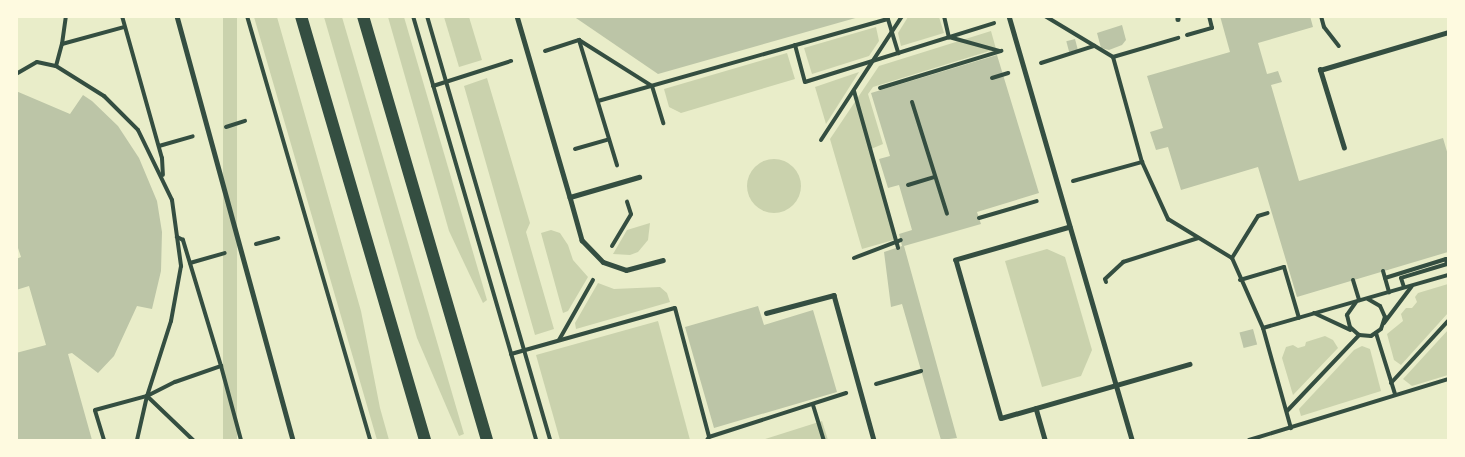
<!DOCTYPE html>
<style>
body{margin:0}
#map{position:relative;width:1465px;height:457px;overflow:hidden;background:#e9edc9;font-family:"Nunito Sans",sans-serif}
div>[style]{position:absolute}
.green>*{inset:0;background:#cad2ad;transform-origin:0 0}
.round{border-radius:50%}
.building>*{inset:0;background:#bcc5a7;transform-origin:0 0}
.path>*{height:4px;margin:-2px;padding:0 2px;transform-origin:2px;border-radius:2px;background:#344e41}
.service>*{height:4.5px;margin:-2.25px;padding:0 2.25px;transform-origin:2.25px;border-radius:2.25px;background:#344e41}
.secondary>*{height:12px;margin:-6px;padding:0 6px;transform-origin:6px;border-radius:6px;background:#344e41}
span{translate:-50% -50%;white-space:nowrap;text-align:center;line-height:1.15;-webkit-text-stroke:4.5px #fefae0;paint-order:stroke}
.frame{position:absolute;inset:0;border:18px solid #fefae0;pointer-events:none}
</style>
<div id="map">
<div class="green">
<div style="left:223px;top:17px;width:14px;height:439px"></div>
<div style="clip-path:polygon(254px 17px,277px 17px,361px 311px,380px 408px,389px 440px,377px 440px)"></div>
<div style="clip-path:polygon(324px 17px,342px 17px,464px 434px,459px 436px,417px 338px)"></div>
<div style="clip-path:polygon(388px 17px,404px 17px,487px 300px,483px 303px,449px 231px)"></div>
<div style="clip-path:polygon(444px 17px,469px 17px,482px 60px,459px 67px)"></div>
<div style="clip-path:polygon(939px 17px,944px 33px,901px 46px,898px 33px,908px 17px)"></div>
<div style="clip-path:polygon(876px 27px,879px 41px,869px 56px,812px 74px,804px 48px)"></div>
<div style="clip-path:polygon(991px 31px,996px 49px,873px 87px,868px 94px,883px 144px,871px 149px,897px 239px,862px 249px,830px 139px,879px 66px)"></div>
<div style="clip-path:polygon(787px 53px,795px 79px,681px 113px,669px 107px,664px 89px)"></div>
<div style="clip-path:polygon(859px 72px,826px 124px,815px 87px)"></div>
<div style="clip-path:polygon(487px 78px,530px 223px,526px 232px,554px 329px,535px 335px,464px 86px)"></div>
<div class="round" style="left:747px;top:159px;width:54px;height:54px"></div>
<div style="clip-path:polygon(650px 223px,648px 240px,638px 252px,630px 255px,613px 254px,627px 230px)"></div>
<div style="clip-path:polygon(551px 230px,560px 233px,568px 245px,573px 260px,588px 277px,568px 311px,563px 313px,541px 233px)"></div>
<div style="clip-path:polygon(1047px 249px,1065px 257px,1092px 350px,1081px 376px,1042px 387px,1005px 261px)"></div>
<div style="clip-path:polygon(598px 283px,614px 289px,660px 287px,667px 293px,670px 302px,576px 329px,575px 323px)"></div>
<div style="clip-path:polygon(1448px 284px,1448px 313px,1401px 365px,1394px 360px,1387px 334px,1403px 321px,1401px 314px,1406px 308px,1412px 308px,1417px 302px,1415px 297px,1418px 293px)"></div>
<div style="clip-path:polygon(658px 321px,690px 440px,560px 440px,536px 355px)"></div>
<div style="clip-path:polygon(1448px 330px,1448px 375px,1412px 386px,1403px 379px)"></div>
<div style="clip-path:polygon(1325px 336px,1333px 340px,1338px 348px,1293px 395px,1282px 358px,1286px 347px,1293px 345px,1298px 348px,1305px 346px,1306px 342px)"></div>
<div style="clip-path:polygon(1362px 346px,1370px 349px,1381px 391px,1301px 416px,1299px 409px,1354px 350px)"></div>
<div style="clip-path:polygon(822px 421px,828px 440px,762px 440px)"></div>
</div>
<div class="building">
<div style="clip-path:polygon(573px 16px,859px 16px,859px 17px,658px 74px)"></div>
<div style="clip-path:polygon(1220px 16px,1310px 16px,1313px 27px,1258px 43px,1267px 74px,1278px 71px,1282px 82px,1271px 85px,1299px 181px,1443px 138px,1448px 155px,1448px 252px,1297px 297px,1258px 167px,1181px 190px,1168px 147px,1156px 150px,1150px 132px,1163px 128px,1147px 76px,1230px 52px)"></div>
<div style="clip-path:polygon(1122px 25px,1126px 40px,1122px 45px,1109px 50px,1101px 48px,1097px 33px)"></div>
<div style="left:1075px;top:39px;width:11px;height:9px;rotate:75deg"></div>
<div style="clip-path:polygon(997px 55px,1039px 193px,977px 212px,981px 224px,904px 246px,957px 438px,941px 440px,902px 304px,891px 307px,884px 252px,902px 246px,899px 234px,912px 230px,899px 185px,888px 188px,879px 159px,890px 156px,871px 93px)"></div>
<div style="clip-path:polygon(16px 91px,70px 114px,83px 95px,92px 101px,118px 126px,139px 158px,157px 201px,162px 232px,161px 271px,152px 309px,137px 306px,114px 356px,98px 373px,72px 353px,68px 354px,92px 440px,16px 440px,16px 353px,46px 345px,29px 286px,16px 290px,16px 259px,21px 257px,16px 242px)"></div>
<div style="clip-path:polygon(758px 306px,764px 325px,813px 310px,837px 392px,714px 428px,685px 327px)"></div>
<div style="left:1253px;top:329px;width:16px;height:14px;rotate:75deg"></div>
</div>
<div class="path">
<div style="left:122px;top:16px;width:148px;rotate:74.3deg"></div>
<div style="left:162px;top:158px;width:17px;rotate:87deg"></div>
<div style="left:247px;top:16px;width:441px;rotate:73.8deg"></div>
<div style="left:413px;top:16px;width:441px;rotate:73.8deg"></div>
<div style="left:427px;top:16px;width:441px;rotate:73.8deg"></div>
<div style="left:887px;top:16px;width:39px;rotate:73deg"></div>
<div style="left:944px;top:16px;width:22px;rotate:77deg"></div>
<div style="left:949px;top:37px;width:53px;rotate:15.4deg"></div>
<div style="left:1045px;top:16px;width:79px;rotate:31.1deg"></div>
<div style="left:1113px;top:57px;width:109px;rotate:74.6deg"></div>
<div style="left:1142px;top:162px;width:63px;rotate:65.5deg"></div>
<div style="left:1168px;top:219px;width:75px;rotate:31.4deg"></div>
<div style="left:1232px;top:258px;width:77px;rotate:66.1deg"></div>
<div style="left:1263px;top:328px;width:104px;rotate:74.4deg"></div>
<div style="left:1321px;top:16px;width:11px;rotate:75deg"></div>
<div style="left:1324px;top:27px;width:24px;rotate:52deg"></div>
<div style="left:1187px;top:35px;width:26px;rotate:-16deg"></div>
<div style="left:1212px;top:28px;width:12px;rotate:-104deg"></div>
<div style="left:579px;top:40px;width:131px;rotate:73.1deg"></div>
<div style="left:62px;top:44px;width:28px;rotate:-82deg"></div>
<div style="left:795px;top:45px;width:38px;rotate:75deg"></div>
<div style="left:805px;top:82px;width:198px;rotate:-17.3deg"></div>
<div style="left:545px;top:51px;width:36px;rotate:-18deg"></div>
<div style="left:579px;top:40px;width:86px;rotate:32.2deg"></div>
<div style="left:652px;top:86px;width:39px;rotate:73deg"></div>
<div style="left:1113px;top:57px;width:68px;rotate:-16.3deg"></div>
<div style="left:1041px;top:63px;width:56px;rotate:-17.8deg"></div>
<div style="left:56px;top:66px;width:23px;rotate:-75deg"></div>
<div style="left:62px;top:44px;width:64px;rotate:-15.3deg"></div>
<div style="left:16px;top:74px;width:24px;rotate:-30deg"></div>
<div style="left:37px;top:62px;width:19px;rotate:12deg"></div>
<div style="left:56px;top:66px;width:57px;rotate:32deg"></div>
<div style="left:104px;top:96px;width:48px;rotate:45deg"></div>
<div style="left:138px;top:130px;width:78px;rotate:64.1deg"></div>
<div style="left:172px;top:200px;width:67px;rotate:82.2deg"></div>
<div style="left:181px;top:266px;width:56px;rotate:100.3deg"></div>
<div style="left:171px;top:321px;width:79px;rotate:107.7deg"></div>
<div style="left:147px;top:396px;width:45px;rotate:102.8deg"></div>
<div style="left:992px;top:78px;width:17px;rotate:-17deg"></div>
<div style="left:433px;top:86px;width:82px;rotate:-17.8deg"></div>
<div style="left:880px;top:88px;width:127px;rotate:-17deg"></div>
<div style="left:854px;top:91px;width:163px;rotate:74.3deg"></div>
<div style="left:598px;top:101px;width:301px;rotate:-15.8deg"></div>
<div style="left:912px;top:102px;width:117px;rotate:72.6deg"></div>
<div style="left:226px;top:127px;width:20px;rotate:-18deg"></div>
<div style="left:821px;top:140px;width:148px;rotate:-56.8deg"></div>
<div style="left:159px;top:146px;width:35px;rotate:-16deg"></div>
<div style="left:575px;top:149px;width:35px;rotate:-16deg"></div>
<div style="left:1073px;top:181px;width:72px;rotate:-15.4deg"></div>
<div style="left:908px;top:185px;width:28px;rotate:-17deg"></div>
<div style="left:979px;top:218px;width:60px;rotate:-16.3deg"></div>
<div style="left:256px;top:244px;width:23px;rotate:-15deg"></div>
<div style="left:612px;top:246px;width:37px;rotate:-59deg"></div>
<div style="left:631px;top:214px;width:13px;rotate:-108deg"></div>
<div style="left:854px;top:258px;width:50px;rotate:-21deg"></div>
<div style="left:1232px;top:258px;width:49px;rotate:-58.2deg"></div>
<div style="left:1258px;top:216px;width:10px;rotate:-17deg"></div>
<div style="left:190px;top:263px;width:36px;rotate:-16deg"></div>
<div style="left:1383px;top:271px;width:7px;rotate:74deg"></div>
<div style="left:1385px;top:278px;width:64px;rotate:-17.3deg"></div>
<div style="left:1446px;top:259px;width:5px;rotate:79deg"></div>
<div style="left:1447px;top:264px;width:48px;rotate:163.1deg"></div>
<div style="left:1401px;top:278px;width:9px;rotate:72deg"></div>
<div style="left:1385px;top:278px;width:15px;rotate:74deg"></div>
<div style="left:1240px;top:280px;width:46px;rotate:-16.5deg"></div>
<div style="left:1284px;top:267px;width:53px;rotate:73.6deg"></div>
<div style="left:1353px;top:280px;width:21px;rotate:73deg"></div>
<div style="left:1106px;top:282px;width:3px;rotate:-108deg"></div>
<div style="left:1105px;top:279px;width:25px;rotate:-43deg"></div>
<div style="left:1123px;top:262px;width:79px;rotate:-17.7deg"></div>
<div style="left:1356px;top:302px;width:16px;rotate:125deg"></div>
<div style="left:1347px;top:315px;width:12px;rotate:76deg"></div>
<div style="left:1350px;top:327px;width:12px;rotate:42deg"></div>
<div style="left:1359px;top:335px;width:12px;rotate:5deg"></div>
<div style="left:1371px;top:336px;width:12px;rotate:-35deg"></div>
<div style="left:1381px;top:329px;width:13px;rotate:-72deg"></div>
<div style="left:1385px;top:317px;width:12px;rotate:-114deg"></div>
<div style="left:1380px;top:306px;width:14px;rotate:-150deg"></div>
<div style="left:1314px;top:313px;width:40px;rotate:25deg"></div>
<div style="left:1384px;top:323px;width:46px;rotate:-52.9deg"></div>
<div style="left:1263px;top:328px;width:192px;rotate:-16deg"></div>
<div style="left:1376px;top:333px;width:64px;rotate:72.7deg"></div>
<div style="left:16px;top:335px;width:5px;rotate:90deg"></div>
<div style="left:559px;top:340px;width:69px;rotate:-60.5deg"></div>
<div style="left:511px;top:354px;width:170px;rotate:-15.7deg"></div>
<div style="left:675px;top:308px;width:133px;rotate:75.2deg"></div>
<div style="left:709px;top:437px;width:4px;rotate:124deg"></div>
<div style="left:221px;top:366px;width:77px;rotate:74.9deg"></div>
<div style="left:1391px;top:383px;width:84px;rotate:-47.4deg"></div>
<div style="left:876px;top:384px;width:47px;rotate:-16.1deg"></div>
<div style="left:147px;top:396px;width:64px;rotate:43.7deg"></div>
<div style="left:813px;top:405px;width:37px;rotate:73deg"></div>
<div style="left:1287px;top:411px;width:105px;rotate:-46.5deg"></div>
<div style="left:709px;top:437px;width:144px;rotate:-17.8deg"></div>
<div style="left:104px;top:440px;width:31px;rotate:-107deg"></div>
<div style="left:95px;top:410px;width:54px;rotate:-15.1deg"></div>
<div style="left:147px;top:396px;width:31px;rotate:-27deg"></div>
<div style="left:175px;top:382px;width:49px;rotate:-19.2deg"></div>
<div style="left:221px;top:366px;width:132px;rotate:-106.8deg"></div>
<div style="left:183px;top:240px;width:7px;rotate:-153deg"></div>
<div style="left:1249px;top:440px;width:208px;rotate:-17deg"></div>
</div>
<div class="service">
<div style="left:177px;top:16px;width:440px;rotate:74.7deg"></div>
<div style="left:517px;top:16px;width:189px;rotate:73.7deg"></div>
<div style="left:570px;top:197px;width:72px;rotate:-16.2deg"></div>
<div style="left:1009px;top:16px;width:441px;rotate:73.8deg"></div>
<div style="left:1178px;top:16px;width:3px;rotate:90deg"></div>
<div style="left:1344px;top:148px;width:82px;rotate:-107.1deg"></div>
<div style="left:1320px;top:70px;width:134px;rotate:-16.5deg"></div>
<div style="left:570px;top:197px;width:45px;rotate:74.4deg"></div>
<div style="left:582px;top:240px;width:30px;rotate:46deg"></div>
<div style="left:603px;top:262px;width:24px;rotate:19deg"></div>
<div style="left:626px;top:270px;width:38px;rotate:-15deg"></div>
<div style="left:1070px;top:227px;width:119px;rotate:163.9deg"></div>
<div style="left:956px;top:260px;width:164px;rotate:74.1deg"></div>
<div style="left:1001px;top:418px;width:196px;rotate:-16deg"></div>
<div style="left:766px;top:313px;width:70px;rotate:-14.8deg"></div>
<div style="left:834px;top:295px;width:150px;rotate:74.6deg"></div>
<div style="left:1036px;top:408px;width:33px;rotate:74deg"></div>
</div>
<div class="secondary">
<div style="left:301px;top:16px;width:442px;rotate:73.7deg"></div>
<div style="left:363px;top:16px;width:442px;rotate:73.7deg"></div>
</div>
<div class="frame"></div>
</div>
